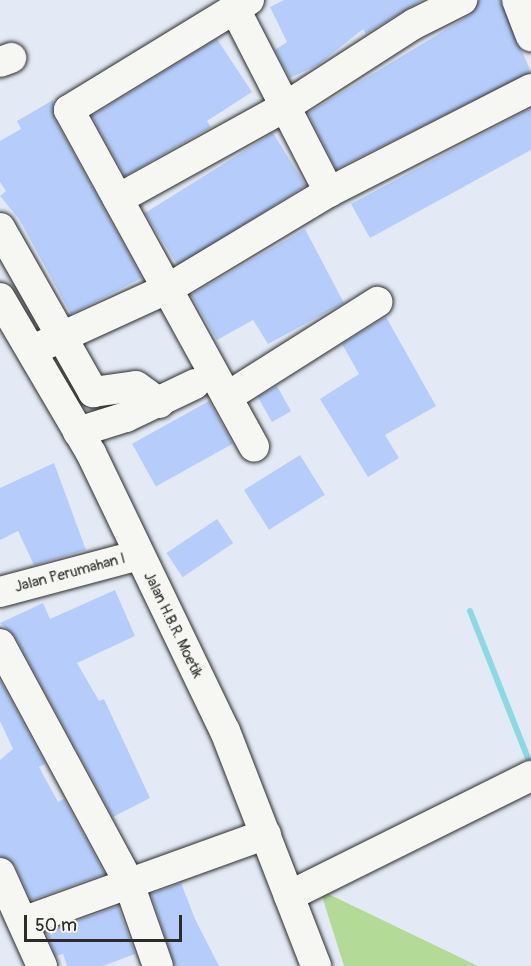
<!DOCTYPE html>
<style>
body{margin:0}
#map{position:relative;width:531px;height:966px;overflow:hidden;background:#e3eaf5;font-family:Pangolin,sans-serif}
div>[style]{position:absolute}
.green>*{inset:0;background:#b3da96}
.stream>*{height:6px;margin:-3px;padding:0 3px;transform-origin:3px;border-radius:3px;background:#8adae5}
.building>*{inset:0;background:#b6cdfc;transform-origin:0 0}
.roads{filter:drop-shadow(0 0 2px #2b2b2b) drop-shadow(0 0 2px #2b2b2b)}
.minor>*{height:30px;margin:-15px;padding:0 15px;transform-origin:15px;border-radius:15px;background:#f6f6f2}
span{translate:-50% -50%;white-space:nowrap;text-align:center;line-height:1.15;-webkit-text-stroke:6px #f6f6f2;paint-order:stroke}
.street-label{font-size:15px;color:#2b2b2b}
.scale{position:absolute;left:24px;top:915px;width:158px;height:27px;box-sizing:border-box;border:3px solid #2b2b2b;border-top:0;padding-left:8px;font-size:18px;line-height:21px;white-space:nowrap;color:#2b2b2b;-webkit-text-stroke:4px #f6f6f2;paint-order:stroke}
</style>
<div id="map">
<div class="green">
<div style="clip-path:polygon(320px 890px,478px 966px,344px 966px)"></div>
</div>
<div class="stream">
<div style="left:470px;top:611px;width:167px;rotate:68.5deg"></div>
</div>
<div class="building">
<div style="clip-path:polygon(284px 0,422px 0,366px 34px,363px 29px,318px 65px,290px 78px,275px 50px,287px 42px,270px 7px)"></div>
<div style="clip-path:polygon(479px 0,500px 0,531px 72px,336px 169px,308px 113px,470px 15px)"></div>
<div style="clip-path:polygon(217px 39px,252px 92px,207px 121px,211px 127px,125px 176px,92px 116px)"></div>
<div style="clip-path:polygon(53px 100px,54px 118px,142px 278px,71px 314px,19px 219px,0 196px,6px 191px,0 182px,0 141px,21px 129px,17px 121px)"></div>
<div style="clip-path:polygon(531px 108px,531px 150px,370px 238px,351px 204px)"></div>
<div style="left:273px;top:133px;width:62px;height:151px;rotate:58deg"></div>
<div style="clip-path:polygon(305px 229px,344px 303px,268px 344px,253px 320px,217px 340px,191px 295px)"></div>
<div style="clip-path:polygon(386px 317px,436px 406px,385px 435px,399px 458px,368px 477px,320px 399px,359px 374px,342px 344px)"></div>
<div style="left:277px;top:386px;width:29px;height:22px;rotate:61deg"></div>
<div style="left:209px;top:401px;width:49px;height:88px;rotate:61deg"></div>
<div style="left:300px;top:455px;width:47px;height:66px;rotate:58deg"></div>
<div style="clip-path:polygon(54px 463px,86px 550px,34px 565px,18px 531px,0 540px,0 488px)"></div>
<div style="left:217px;top:519px;width:29px;height:61px;rotate:56deg"></div>
<div style="clip-path:polygon(115px 590px,135px 636px,77px 663px,99px 701px,104px 699px,150px 798px,113px 817px,15px 636px,0 623px,43px 603px,50px 619px)"></div>
<div style="clip-path:polygon(0 680px,45px 764px,39px 767px,58px 802px,64px 799px,105px 874px,31px 900px,15px 865px,0 856px,0 760px,13px 749px,0 721px)"></div>
<div style="clip-path:polygon(181px 883px,195px 919px,219px 966px,175px 966px,151px 894px)"></div>
<div style="clip-path:polygon(118px 906px,135px 954px,103px 966px,67px 966px,63px 954px,56px 956px,46px 932px)"></div>
</div>
<div class="roads">
<div class="minor">
<div style="left:249px;top:0;width:211px;rotate:148.6deg"></div>
<div style="left:69px;top:110px;width:384px;rotate:61.2deg"></div>
<div style="left:517px;top:0;width:39px;rotate:69deg"></div>
<div style="left:235px;top:9px;width:206px;rotate:62.8deg"></div>
<div style="left:0;top:62px;width:12px;rotate:-20deg"></div>
<div style="left:118px;top:199px;width:191px;rotate:-28.9deg"></div>
<div style="left:285px;top:107px;width:153px;rotate:-32.8deg"></div>
<div style="left:414px;top:24px;width:54px;rotate:-26.6deg"></div>
<div style="left:0;top:228px;width:189px;rotate:60.4deg"></div>
<div style="left:93px;top:392px;width:43px;rotate:-7.9deg"></div>
<div style="left:136px;top:386px;width:29px;rotate:36deg"></div>
<div style="left:0;top:298px;width:180px;rotate:59.6deg"></div>
<div style="left:91px;top:453px;width:309px;rotate:64.3deg"></div>
<div style="left:225px;top:731px;width:252px;rotate:68.8deg"></div>
<div style="left:33px;top:350px;width:149px;rotate:-24.5deg"></div>
<div style="left:169px;top:288px;width:187px;rotate:-31deg"></div>
<div style="left:329px;top:192px;width:227px;rotate:-27deg"></div>
<div style="left:227px;top:397px;width:178px;rotate:-32.3deg"></div>
<div style="left:78px;top:432px;width:50px;rotate:-17.4deg"></div>
<div style="left:126px;top:417px;width:76px;rotate:-25.6deg"></div>
<div style="left:0;top:592px;width:144px;rotate:-14.9deg"></div>
<div style="left:0;top:644px;width:269px;rotate:61.6deg"></div>
<div style="left:128px;top:881px;width:90px;rotate:70.6deg"></div>
<div style="left:0;top:873px;width:102px;rotate:65.7deg"></div>
<div style="left:289px;top:896px;width:270px;rotate:-26.4deg"></div>
<div style="left:25px;top:921px;width:256px;rotate:-19.8deg"></div>
</div>
</div>
<div class="street-label">
<span style="left:70px;top:573px;rotate:-15deg">Jalan Perumahan I</span>
<span style="left:173px;top:625px;rotate:64deg">Jalan H.B.R. Moetik</span>
</div>
<div class="scale">50 m</div>
</div>
